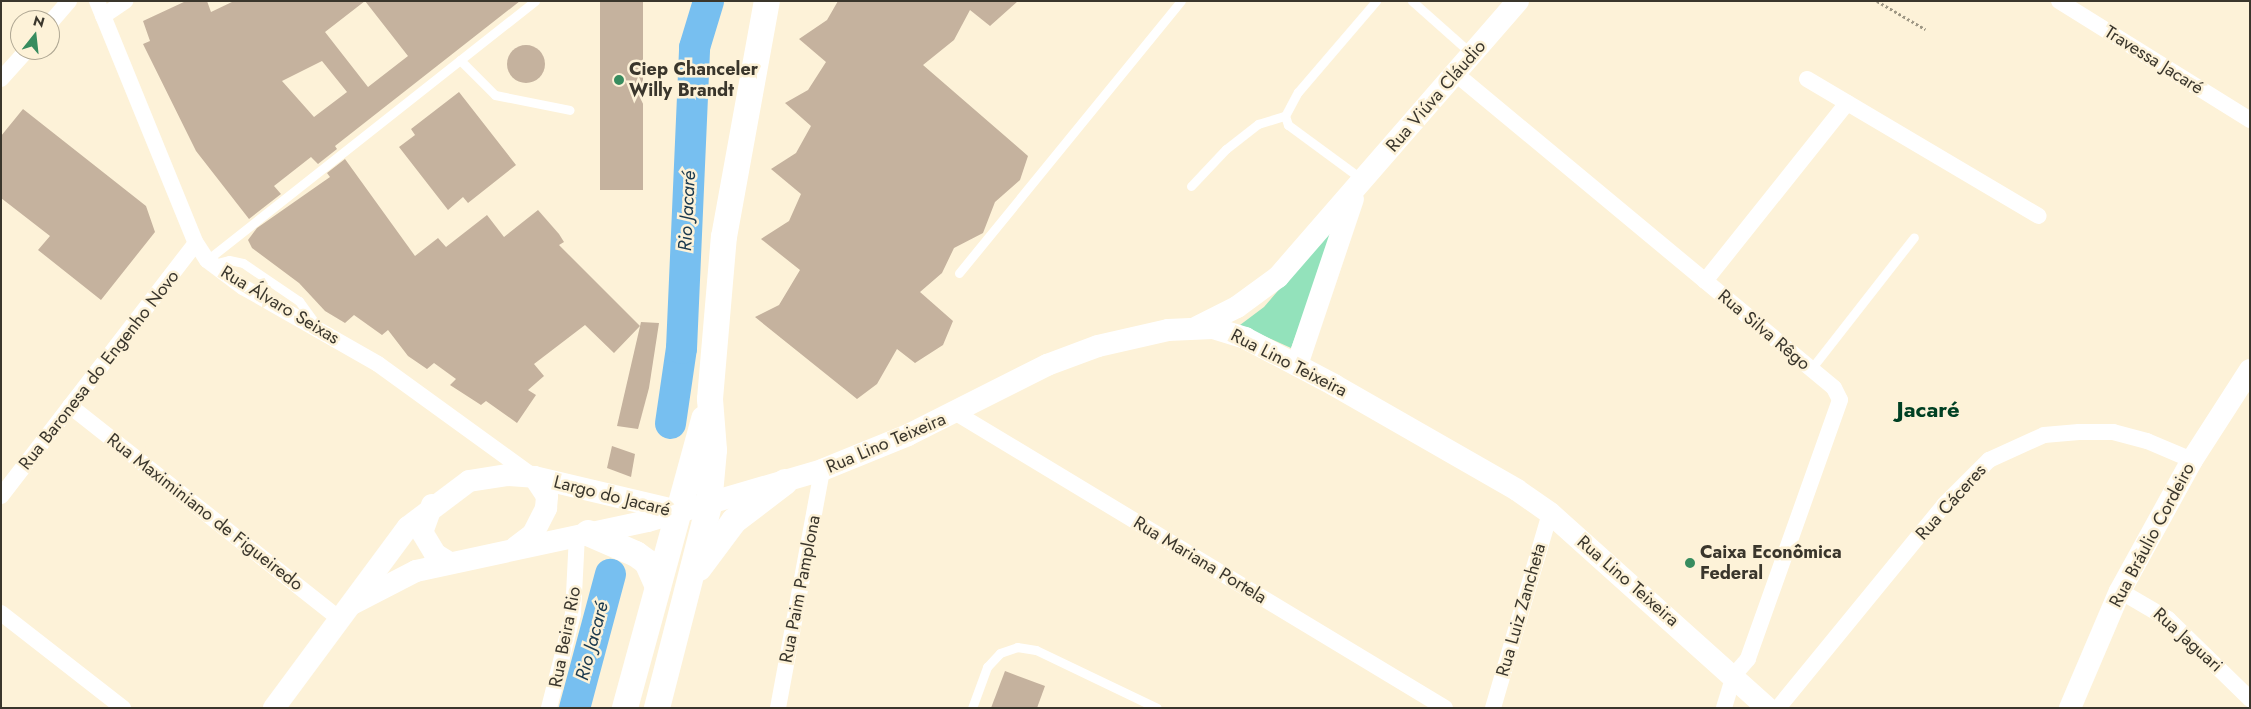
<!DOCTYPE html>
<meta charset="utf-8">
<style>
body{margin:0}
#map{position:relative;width:2251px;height:709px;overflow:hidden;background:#fdf2d8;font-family:Jost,sans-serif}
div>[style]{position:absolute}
.green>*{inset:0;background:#93e2bb}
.river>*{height:31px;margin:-15.5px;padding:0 15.5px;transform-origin:15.5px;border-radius:15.5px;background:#77bff0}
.building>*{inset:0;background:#c5b29e;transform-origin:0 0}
.round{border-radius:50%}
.path>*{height:3px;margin-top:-1.5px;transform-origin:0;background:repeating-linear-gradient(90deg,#9e9784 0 2.5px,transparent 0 5px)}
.lane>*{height:9px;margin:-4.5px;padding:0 4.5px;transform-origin:4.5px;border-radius:4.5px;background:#fff}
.street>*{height:16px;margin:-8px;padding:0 8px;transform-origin:8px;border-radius:8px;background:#fff}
.secondary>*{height:22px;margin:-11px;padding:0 11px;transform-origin:11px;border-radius:11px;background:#fff}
.primary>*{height:26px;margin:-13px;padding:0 13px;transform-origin:13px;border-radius:13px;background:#fff}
.dots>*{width:14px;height:14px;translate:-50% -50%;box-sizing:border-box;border:2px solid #fdf2d8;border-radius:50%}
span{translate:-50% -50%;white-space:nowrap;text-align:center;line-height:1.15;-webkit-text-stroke:5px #fdf2d8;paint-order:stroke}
.street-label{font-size:18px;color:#3a362c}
.poi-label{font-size:18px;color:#3a362c;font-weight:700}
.left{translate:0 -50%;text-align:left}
.water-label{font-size:19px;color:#19384d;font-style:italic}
.district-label{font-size:22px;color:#004023;font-weight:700}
.frame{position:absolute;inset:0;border:2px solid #3a362c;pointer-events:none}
.north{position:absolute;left:10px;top:10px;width:50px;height:50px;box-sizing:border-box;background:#fdf2d8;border:1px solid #afa793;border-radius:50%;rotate:16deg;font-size:14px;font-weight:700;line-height:20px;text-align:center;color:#3a362c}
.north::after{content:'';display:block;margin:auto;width:18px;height:22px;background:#378c5f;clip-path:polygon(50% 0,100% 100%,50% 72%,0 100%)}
</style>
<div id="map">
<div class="green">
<div style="clip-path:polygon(1335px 232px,1291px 348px,1240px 325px,1264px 307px,1326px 235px)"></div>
</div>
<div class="river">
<div style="left:670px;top:423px;width:76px;rotate:-81.7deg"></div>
<div style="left:681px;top:348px;width:301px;rotate:-87.5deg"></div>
<div style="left:694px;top:47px;width:48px;rotate:-73.1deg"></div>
<div style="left:574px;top:708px;width:139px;rotate:-75deg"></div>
</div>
<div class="building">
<div style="clip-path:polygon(evenodd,186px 1px,207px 1px,211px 12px,234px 1px,365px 1px,325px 32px,368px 87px,408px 56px,365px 1px,520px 1px,335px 146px,337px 149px,318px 164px,311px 157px,274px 186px,281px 194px,249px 219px,196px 151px,143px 44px,150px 41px,143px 21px,186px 1px,322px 61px,347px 92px,314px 117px,282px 81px,322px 61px)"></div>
<div style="left:600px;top:1px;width:43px;height:189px"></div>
<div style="clip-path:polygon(838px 1px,1018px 1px,990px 26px,970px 10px,954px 40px,923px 65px,1028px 156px,1020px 180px,995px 202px,983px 233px,954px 248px,942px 273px,920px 292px,953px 321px,943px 345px,915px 363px,897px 349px,877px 384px,857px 399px,755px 317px,779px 305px,800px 270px,761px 239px,789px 221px,801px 194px,771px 169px,796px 153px,811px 126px,785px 103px,808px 90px,826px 62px,799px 39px,827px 20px)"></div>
<div class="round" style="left:507px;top:45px;width:38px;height:38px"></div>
<div style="clip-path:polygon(459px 92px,516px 165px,468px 203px,463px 197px,448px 210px,399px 147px,415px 135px,411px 129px)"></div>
<div style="clip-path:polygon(23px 109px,146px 206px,155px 232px,101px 300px,38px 250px,50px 236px,1px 198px,1px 136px)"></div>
<div style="clip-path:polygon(345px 159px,415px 256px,438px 238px,446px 247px,487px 215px,504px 237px,538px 210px,559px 234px,564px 242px,559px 245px,640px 326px,614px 353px,585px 325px,534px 364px,544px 376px,528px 390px,536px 395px,517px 423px,486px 401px,481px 405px,450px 385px,456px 379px,434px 363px,427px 369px,408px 356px,388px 330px,382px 335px,354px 315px,345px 323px,325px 311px,299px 283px,252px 248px,248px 240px,257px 228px,330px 177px,327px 173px)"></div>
<div style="clip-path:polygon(641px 322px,659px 323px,649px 388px,638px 429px,617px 426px)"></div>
<div style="clip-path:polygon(612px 446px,635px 454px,631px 477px,607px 468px)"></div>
<div style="clip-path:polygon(1005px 671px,1045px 686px,1037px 708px,991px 708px)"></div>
</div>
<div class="path">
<div style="left:1877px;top:1px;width:56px;rotate:30.3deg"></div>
</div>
<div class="lane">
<div style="left:1412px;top:1px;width:80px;rotate:41.5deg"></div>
<div style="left:460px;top:60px;width:49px;rotate:45deg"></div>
<div style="left:495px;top:95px;width:76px;rotate:11.3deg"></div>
<div style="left:1363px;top:180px;width:93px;rotate:-143.7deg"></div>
<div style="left:1288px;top:125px;width:9px;rotate:-108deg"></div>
<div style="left:1285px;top:116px;width:27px;rotate:-62deg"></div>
<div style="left:1298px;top:92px;width:120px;rotate:-49.4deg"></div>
<div style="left:1191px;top:186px;width:51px;rotate:-46.6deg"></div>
<div style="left:1226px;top:149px;width:41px;rotate:-38deg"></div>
<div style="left:1258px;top:124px;width:28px;rotate:-17deg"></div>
<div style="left:207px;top:260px;width:418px;rotate:-38.3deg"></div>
<div style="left:213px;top:264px;width:16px;rotate:-14deg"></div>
<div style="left:229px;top:260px;width:14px;rotate:12deg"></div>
<div style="left:243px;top:263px;width:68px;rotate:34.2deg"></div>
<div style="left:299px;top:301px;width:29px;rotate:54deg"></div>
<div style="left:959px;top:273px;width:351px;rotate:-50.8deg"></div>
<div style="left:1811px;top:369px;width:167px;rotate:-52deg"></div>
<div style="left:972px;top:708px;width:44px;rotate:-69.9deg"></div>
<div style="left:987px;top:667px;width:19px;rotate:-47deg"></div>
<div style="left:1000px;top:653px;width:18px;rotate:-19deg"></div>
<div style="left:1017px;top:647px;width:19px;rotate:9deg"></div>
<div style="left:1036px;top:650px;width:134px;rotate:25.6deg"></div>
</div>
<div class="street">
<div style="left:97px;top:1px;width:261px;rotate:67.8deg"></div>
<div style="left:196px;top:243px;width:20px;rotate:57deg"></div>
<div style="left:207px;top:260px;width:45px;rotate:36.9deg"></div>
<div style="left:243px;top:287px;width:155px;rotate:29.7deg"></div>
<div style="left:378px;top:364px;width:193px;rotate:35.9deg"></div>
<div style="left:2059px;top:1px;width:225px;rotate:31.9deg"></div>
<div style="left:103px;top:16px;width:27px;rotate:-34deg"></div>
<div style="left:50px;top:23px;width:29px;rotate:-49deg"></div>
<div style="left:1456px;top:74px;width:491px;rotate:39.7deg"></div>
<div style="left:1834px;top:388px;width:13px;rotate:63deg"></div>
<div style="left:1840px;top:400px;width:275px;rotate:109.6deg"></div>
<div style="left:1748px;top:659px;width:21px;rotate:131deg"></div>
<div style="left:1734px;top:675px;width:34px;rotate:107deg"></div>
<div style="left:1px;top:79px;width:39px;rotate:-48deg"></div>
<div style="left:1807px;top:79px;width:269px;rotate:30.6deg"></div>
<div style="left:1705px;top:281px;width:228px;rotate:-51.4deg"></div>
<div style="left:70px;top:406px;width:344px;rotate:38.3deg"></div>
<div style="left:956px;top:413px;width:571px;rotate:31.1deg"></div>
<div style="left:1px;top:496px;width:319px;rotate:-52.4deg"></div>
<div style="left:2120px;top:591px;width:56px;rotate:30.3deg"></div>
<div style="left:2168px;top:619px;width:115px;rotate:44.3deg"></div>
<div style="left:1px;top:613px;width:155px;rotate:37.9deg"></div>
<div style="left:549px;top:708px;width:97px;rotate:-75.7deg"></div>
<div style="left:573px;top:614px;width:79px;rotate:-87.1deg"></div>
<div style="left:778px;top:708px;width:242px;rotate:-79.5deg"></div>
<div style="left:1493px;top:708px;width:203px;rotate:-73.7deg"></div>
<div style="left:1778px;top:708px;width:262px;rotate:-50.7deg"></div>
<div style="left:1944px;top:505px;width:64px;rotate:-45deg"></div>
<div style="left:1989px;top:460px;width:60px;rotate:-24.4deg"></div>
<div style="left:2044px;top:435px;width:35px;rotate:-5deg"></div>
<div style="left:2079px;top:432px;width:34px"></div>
<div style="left:2113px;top:432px;width:35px;rotate:15deg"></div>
<div style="left:2147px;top:441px;width:49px;rotate:22.9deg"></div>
</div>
<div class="secondary">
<div style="left:1197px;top:327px;width:45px;rotate:-26.6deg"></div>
<div style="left:1237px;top:307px;width:51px;rotate:-36.2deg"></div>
<div style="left:1278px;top:277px;width:366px;rotate:-49deg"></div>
<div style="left:1297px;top:365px;width:175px;rotate:-71.4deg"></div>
<div style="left:432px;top:505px;width:29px;rotate:110deg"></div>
<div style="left:422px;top:532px;width:26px;rotate:59deg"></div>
<div style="left:435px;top:554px;width:15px;rotate:32deg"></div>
<div style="left:516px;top:547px;width:21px;rotate:-37deg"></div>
<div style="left:533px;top:534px;width:29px;rotate:-63deg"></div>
<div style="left:546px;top:508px;width:12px;rotate:-85deg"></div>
<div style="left:547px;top:496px;width:23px;rotate:-124deg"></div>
<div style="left:352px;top:604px;width:72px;rotate:-27.3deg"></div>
<div style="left:416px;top:571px;width:237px;rotate:-12.2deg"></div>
<div style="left:648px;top:521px;width:181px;rotate:-16.3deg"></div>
<div style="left:822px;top:470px;width:93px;rotate:-22.1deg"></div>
<div style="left:908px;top:435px;width:156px;rotate:-26.7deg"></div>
<div style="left:1047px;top:365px;width:54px;rotate:-20.4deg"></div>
<div style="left:1098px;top:346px;width:72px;rotate:-12.9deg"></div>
<div style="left:1168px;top:330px;width:45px;rotate:-2.5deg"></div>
<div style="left:1213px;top:328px;width:34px;rotate:17deg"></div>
<div style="left:1245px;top:338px;width:101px;rotate:27.8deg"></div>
<div style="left:1334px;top:385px;width:211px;rotate:29.8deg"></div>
<div style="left:1517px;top:490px;width:40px;rotate:34.9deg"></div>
<div style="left:1550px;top:513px;width:292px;rotate:41.9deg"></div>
<div style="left:274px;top:708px;width:225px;rotate:-53.5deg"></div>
<div style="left:408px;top:527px;width:76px;rotate:-37deg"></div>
<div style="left:469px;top:481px;width:38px;rotate:-9deg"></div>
<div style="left:507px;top:475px;width:27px;rotate:4deg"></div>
<div style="left:534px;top:477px;width:148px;rotate:13.3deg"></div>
<div style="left:2070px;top:708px;width:127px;rotate:-66.9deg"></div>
<div style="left:2120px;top:591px;width:149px;rotate:-61.2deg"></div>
<div style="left:2192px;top:460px;width:107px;rotate:-57.2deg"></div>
</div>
<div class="primary">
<div style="left:588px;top:533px;width:52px;rotate:23.6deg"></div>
<div style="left:636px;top:554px;width:14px;rotate:36deg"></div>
<div style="left:647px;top:562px;width:27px;rotate:66deg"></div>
<div style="left:699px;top:568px;width:59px;rotate:-53.3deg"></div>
<div style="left:734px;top:521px;width:64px;rotate:-37.4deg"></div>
<div style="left:625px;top:708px;width:300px;rotate:-74.7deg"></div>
<div style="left:657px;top:708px;width:210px;rotate:-75.6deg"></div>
<div style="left:709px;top:505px;width:55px;rotate:-84.8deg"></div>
<div style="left:714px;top:450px;width:51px;rotate:-94.5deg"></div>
<div style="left:710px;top:399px;width:163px;rotate:-85.1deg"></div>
<div style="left:724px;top:237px;width:240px;rotate:-79.7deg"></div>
</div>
<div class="dots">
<div style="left:619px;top:80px;background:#378c5f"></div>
<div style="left:1690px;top:563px;background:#378c5f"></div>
</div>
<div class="street-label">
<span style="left:2154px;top:60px;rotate:32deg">Travessa Jacaré</span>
<span style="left:1436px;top:96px;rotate:-49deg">Rua Viúva Cláudio</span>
<span style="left:280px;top:305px;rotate:31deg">Rua Álvaro Seixas</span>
<span style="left:1764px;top:330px;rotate:40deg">Rua Silva Rêgo</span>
<span style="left:1289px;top:363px;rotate:27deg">Rua Lino Teixeira</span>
<span style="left:99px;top:370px;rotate:-52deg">Rua Baronesa do Engenho Novo</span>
<span style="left:886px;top:443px;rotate:-23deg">Rua Lino Teixeira</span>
<span style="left:612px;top:496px;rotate:14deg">Largo do Jacaré</span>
<span style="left:1951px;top:502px;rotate:-48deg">Rua Cáceres</span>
<span style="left:205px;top:512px;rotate:38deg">Rua Maximiniano de Figueiredo</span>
<span style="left:2152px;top:535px;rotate:-62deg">Rua Bráulio Cordeiro</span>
<span style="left:1200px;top:560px;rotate:31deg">Rua Mariana Portela</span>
<span style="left:1628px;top:581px;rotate:41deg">Rua Lino Teixeira</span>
<span style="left:800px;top:589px;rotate:-79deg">Rua Paim Pamplona</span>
<span style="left:1521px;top:610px;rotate:-74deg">Rua Luiz Zancheta</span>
<span style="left:565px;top:637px;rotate:-79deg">Rua Beira Rio</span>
<span style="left:2188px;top:640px;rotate:42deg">Rua Jaguari</span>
</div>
<div class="poi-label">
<span class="left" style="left:629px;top:80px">Ciep Chanceler<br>Willy Brandt</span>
<span class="left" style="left:1700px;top:563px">Caixa Econômica<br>Federal</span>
</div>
<div class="water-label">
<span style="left:687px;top:211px;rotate:-87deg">Rio Jacaré</span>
<span style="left:592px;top:641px;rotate:-75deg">Rio Jacaré</span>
</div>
<div class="district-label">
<span style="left:1928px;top:410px">Jacaré</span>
</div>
<div class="frame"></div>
<div class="north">N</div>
</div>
